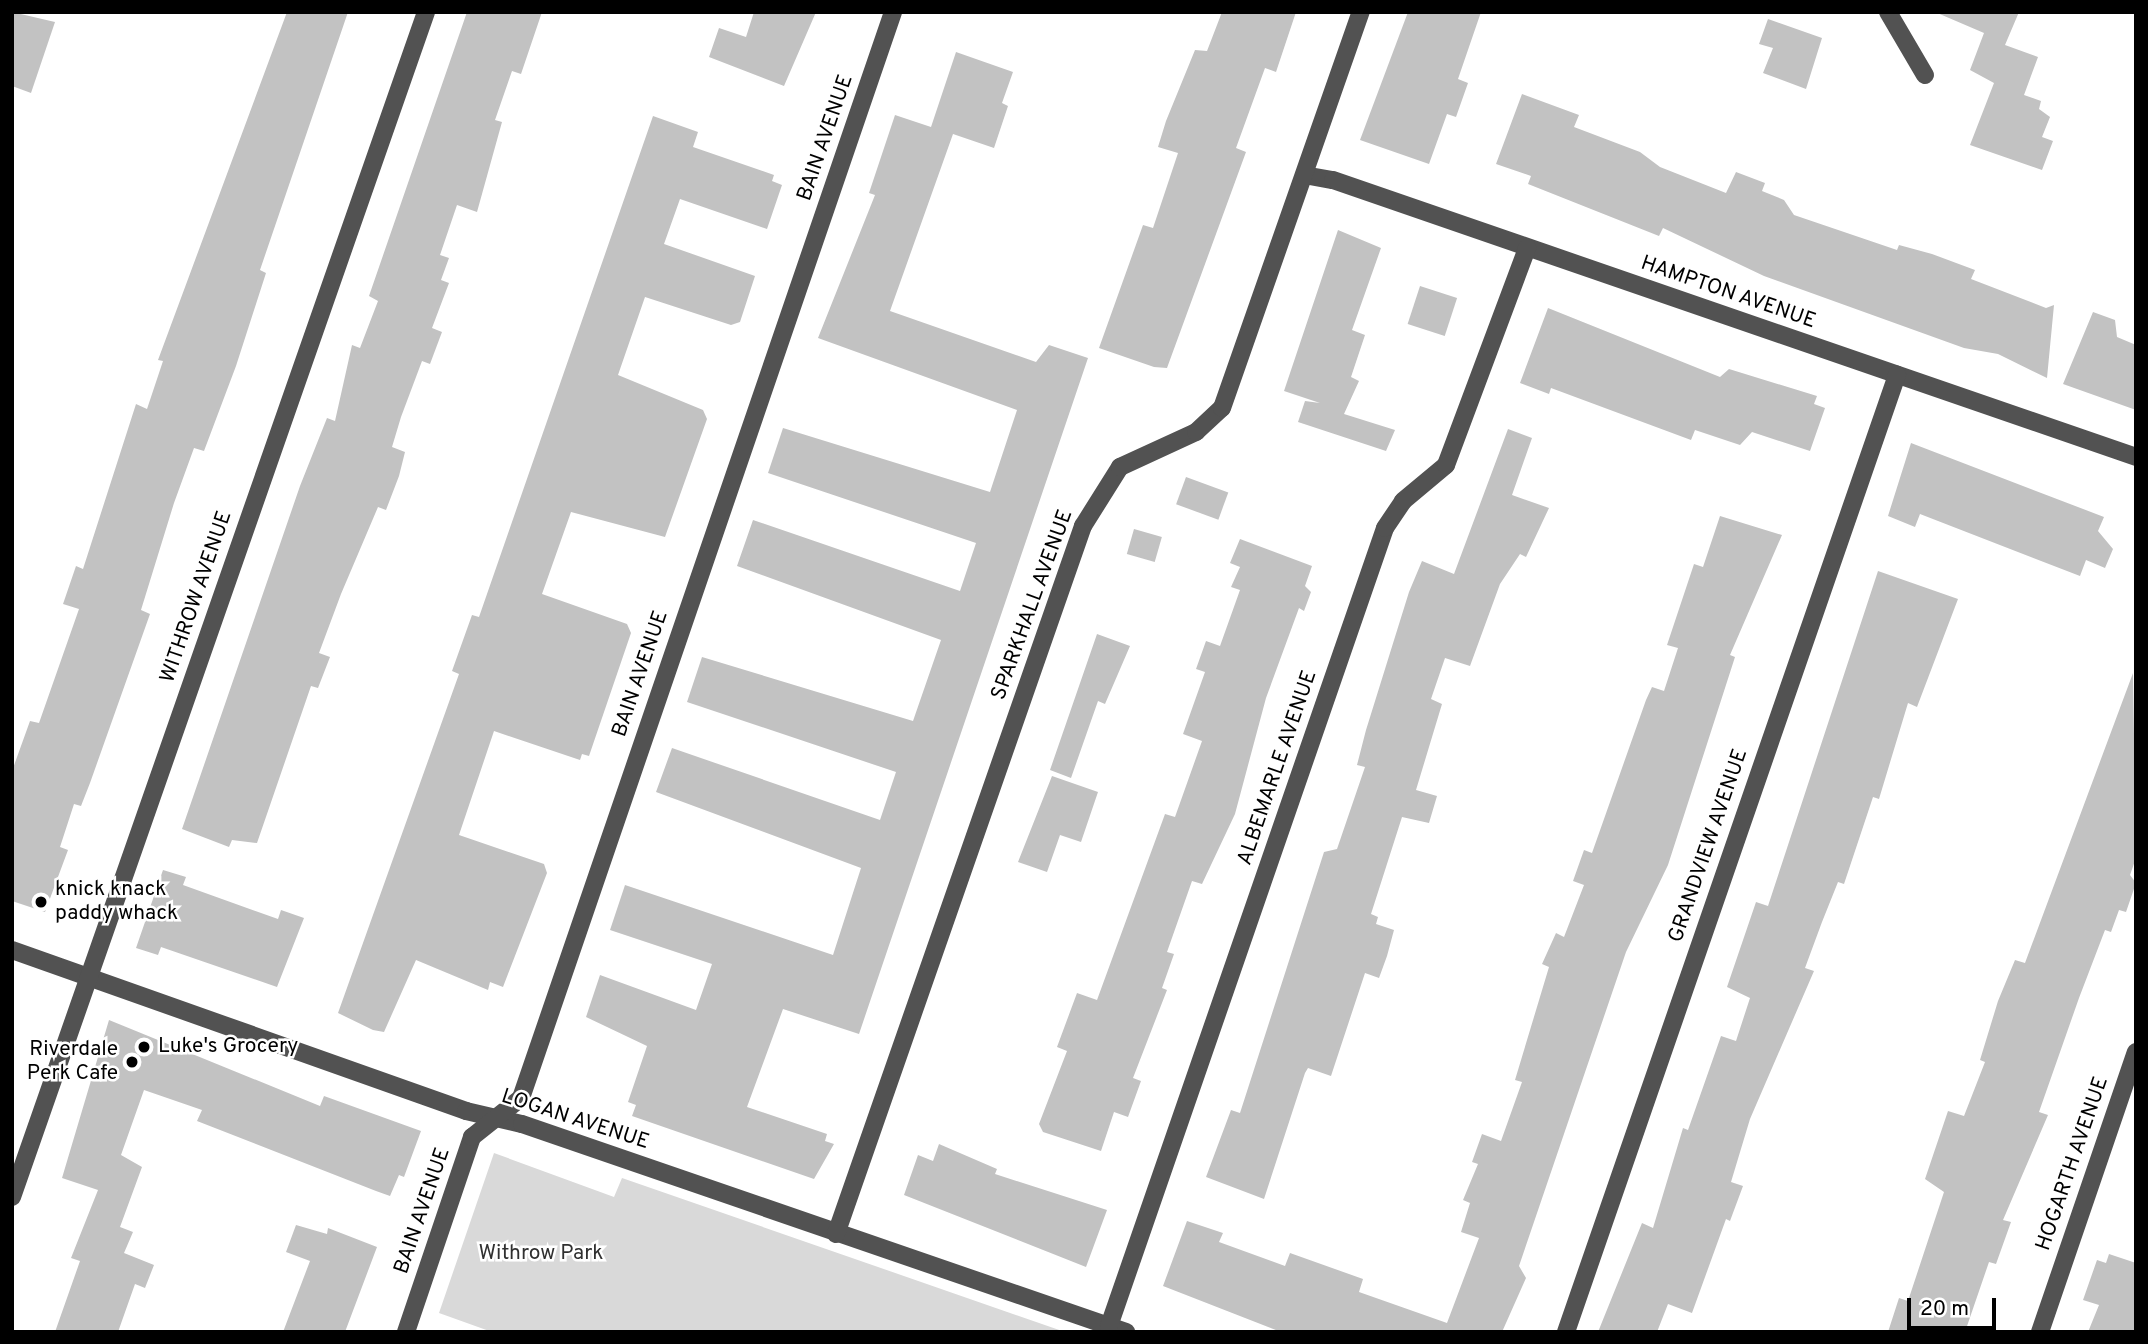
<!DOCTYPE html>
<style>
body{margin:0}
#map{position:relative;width:2148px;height:1344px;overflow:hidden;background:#fff;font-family:Overpass,sans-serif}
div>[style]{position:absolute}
.green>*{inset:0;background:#d9d9d9}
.building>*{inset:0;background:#c2c2c2;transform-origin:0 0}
.minor>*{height:18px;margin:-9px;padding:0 9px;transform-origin:9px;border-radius:9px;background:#525252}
.dots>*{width:19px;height:19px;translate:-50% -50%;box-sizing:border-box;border:4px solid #fff;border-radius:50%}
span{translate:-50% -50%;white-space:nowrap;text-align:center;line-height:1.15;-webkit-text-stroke:5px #fff;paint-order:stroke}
.street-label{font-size:21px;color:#000}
.poi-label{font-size:21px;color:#000}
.left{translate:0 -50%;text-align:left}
.right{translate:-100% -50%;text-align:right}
.park-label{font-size:21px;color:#303030}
.frame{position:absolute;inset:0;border:14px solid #000;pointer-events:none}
.scale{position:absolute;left:1907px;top:1298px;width:89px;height:32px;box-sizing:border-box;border:4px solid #000;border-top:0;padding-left:9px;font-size:21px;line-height:24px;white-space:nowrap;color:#000;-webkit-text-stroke:5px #fff;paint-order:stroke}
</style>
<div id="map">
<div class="green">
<div style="clip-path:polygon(494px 1153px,614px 1197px,622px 1178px,1065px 1332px,492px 1332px,439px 1313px)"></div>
</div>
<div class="building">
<div style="clip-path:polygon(12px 12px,55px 22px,31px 93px,12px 86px)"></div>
<div style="clip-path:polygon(287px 12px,348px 12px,260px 270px,266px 273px,236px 366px,204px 451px,194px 448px,174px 503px,141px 610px,150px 614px,90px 783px,81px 806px,74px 804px,60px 847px,68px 850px,45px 912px,12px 901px,12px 771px,30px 721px,39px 723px,79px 609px,63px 604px,76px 566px,83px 569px,136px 404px,147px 409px,163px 361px,158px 360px)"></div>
<div style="clip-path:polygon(467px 12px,542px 12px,521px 74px,512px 71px,495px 120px,502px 122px,477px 212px,457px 205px,440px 255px,449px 258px,441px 280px,449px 283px,432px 328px,442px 332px,430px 364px,422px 361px,401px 417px,392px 447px,405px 452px,399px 476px,386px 510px,378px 507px,341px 594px,319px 653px,330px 657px,318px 688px,311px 686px,257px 843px,232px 840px,229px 847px,182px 829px,300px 486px,327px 418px,335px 421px,352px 345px,360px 348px,378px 301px,369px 296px)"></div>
<div style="clip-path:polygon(754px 12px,816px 12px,784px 86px,709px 57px,719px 28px,746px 37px)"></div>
<div style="clip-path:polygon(1222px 12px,1296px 12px,1276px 72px,1265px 68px,1236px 148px,1246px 152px,1167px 368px,1154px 367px,1099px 348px,1143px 225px,1153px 228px,1178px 153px,1158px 147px,1166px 121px,1195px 50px,1207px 51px)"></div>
<div style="clip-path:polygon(1408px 12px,1481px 12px,1458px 79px,1468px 83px,1456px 117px,1447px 114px,1429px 164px,1360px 140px)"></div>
<div style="clip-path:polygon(1935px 12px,2019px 12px,2005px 45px,2038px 57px,2024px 95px,2041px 101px,2039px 109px,2050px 117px,2042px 137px,2053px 141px,2042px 170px,1970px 145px,1994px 83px,1970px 70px,1984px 33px)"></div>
<div style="clip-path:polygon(1768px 19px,1822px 38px,1806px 89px,1763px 73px,1773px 48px,1759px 44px)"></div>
<div style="clip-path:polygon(956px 52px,1013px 72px,1002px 103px,1008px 106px,994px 148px,953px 134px,890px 311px,1036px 362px,1049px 345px,1088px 358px,859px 1034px,783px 1009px,747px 1107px,827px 1134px,825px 1141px,834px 1144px,814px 1179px,632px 1116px,636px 1105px,628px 1102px,647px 1046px,586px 1017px,600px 975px,696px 1010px,712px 964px,610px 930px,625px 885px,833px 955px,861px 868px,656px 792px,672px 748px,880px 820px,896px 772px,687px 702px,702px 657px,913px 721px,941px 640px,737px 566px,753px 520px,960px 591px,976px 543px,768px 473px,783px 428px,990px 492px,1017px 410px,818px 338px,875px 195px,869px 193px,895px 115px,931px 127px)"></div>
<div style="clip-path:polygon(1522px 94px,1579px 115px,1574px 127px,1640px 152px,1660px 167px,1726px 193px,1736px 172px,1765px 183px,1762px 191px,1784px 200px,1794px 215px,1897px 250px,1899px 245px,1932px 254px,1975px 270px,1971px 279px,2046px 308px,2054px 305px,2047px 378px,1998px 354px,1964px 348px,1764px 276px,1663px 228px,1659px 236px,1528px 184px,1531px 176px,1496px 164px)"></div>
<div style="clip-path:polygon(653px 116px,698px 132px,693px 147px,774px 175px,772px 181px,782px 185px,767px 229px,680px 199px,664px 244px,755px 276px,740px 322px,731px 325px,645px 297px,618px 375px,703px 410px,707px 419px,665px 537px,571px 512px,542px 594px,627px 624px,631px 633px,589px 756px,582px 754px,580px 760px,494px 731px,459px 835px,544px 864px,547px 873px,503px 987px,490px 982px,488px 990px,416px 960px,384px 1032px,373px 1030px,338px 1013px,459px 674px,452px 671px,472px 615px,479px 617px)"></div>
<div style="clip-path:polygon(1338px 230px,1381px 248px,1352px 330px,1365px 335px,1351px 377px,1359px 381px,1344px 414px,1395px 430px,1386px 451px,1298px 422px,1305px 401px,1320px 403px,1284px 391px)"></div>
<div style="left:1420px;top:286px;width:39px;height:40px;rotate:18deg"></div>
<div style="clip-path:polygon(1548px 308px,1720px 377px,1729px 369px,1817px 396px,1814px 404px,1825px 408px,1810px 451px,1752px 432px,1740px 445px,1695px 430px,1691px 440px,1551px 388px,1549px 394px,1520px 383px)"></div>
<div style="clip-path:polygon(2093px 312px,2115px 320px,2117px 337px,2136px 345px,2136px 410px,2063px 384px)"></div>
<div style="clip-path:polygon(1508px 429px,1532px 438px,1512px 495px,1549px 508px,1526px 557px,1520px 554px,1500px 584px,1470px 666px,1445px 658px,1431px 699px,1442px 704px,1416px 790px,1437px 796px,1429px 823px,1402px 817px,1371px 914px,1378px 917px,1376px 924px,1394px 930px,1387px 956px,1379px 978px,1365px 973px,1331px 1076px,1308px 1068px,1305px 1073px,1264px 1199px,1206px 1177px,1231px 1110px,1240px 1113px,1324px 852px,1337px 849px,1365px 767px,1357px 765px,1366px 730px,1409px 592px,1422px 561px,1454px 574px)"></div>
<div style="clip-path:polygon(1911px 443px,2104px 517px,2098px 531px,2113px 549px,2105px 568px,2086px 560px,2080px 576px,1920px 514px,1915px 527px,1888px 516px)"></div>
<div style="left:1186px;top:477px;width:45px;height:29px;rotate:20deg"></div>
<div style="clip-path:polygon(1720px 516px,1782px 535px,1730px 655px,1735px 657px,1668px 865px,1626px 952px,1519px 1266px,1526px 1278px,1502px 1332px,1281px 1332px,1163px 1286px,1187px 1221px,1223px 1233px,1219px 1242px,1285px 1266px,1290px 1253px,1363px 1279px,1359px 1292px,1447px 1323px,1479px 1238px,1461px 1232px,1470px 1203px,1463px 1200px,1478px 1164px,1472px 1162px,1482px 1134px,1501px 1141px,1522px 1082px,1515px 1080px,1549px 967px,1542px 964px,1556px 933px,1564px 937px,1584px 885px,1573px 881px,1584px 850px,1592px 853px,1646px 700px,1652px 687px,1664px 691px,1678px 648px,1667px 645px,1694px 564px,1703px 567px)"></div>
<div style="left:1134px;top:529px;width:29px;height:26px;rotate:16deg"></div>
<div style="clip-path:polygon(1240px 539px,1312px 566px,1305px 586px,1311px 592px,1304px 611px,1299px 608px,1266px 698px,1235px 814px,1202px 884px,1192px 881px,1167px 952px,1174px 954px,1162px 988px,1167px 990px,1133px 1078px,1141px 1081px,1128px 1117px,1114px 1112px,1101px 1151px,1043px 1132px,1039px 1124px,1067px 1051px,1057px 1047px,1077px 993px,1097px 1000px,1165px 814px,1175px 817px,1202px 741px,1183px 734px,1205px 672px,1196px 669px,1206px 641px,1220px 646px,1240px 590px,1231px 587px,1240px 567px,1230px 563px)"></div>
<div style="clip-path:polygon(1878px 571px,1958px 599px,1917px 707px,1908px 703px,1879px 799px,1873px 797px,1844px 884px,1838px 882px,1822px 922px,1805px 968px,1814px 971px,1750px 1119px,1731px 1182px,1743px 1186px,1730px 1221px,1726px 1219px,1692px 1313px,1668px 1304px,1657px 1332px,1598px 1332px,1642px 1223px,1653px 1228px,1683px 1128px,1688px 1130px,1721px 1036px,1736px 1041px,1750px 998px,1727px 987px,1756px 902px,1768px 906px)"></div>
<div style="clip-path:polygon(1097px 634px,1130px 646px,1105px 704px,1098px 701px,1071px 778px,1050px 770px)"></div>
<div style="clip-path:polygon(2133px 673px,2136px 858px,2130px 875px,2136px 883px,2126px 912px,2119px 910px,2111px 932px,2105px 930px,2079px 998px,2039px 1112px,2048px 1115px,2003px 1220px,2011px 1222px,1996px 1264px,1989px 1262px,1965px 1332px,1888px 1332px,1899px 1298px,1908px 1301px,1944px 1192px,1925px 1179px,1948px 1111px,1964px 1116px,1985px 1062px,1980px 1060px,1998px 1001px,2015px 960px,2025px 963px)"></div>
<div style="clip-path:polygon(1052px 776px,1098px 792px,1081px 842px,1060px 835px,1047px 872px,1018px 862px)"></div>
<div style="clip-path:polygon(163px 870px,186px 877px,183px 885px,278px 919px,281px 910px,304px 918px,277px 987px,161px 947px,158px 955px,136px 948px)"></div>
<div style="clip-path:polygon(109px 1020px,320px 1106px,324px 1096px,421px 1131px,404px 1177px,399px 1175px,390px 1196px,376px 1191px,197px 1121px,202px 1110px,144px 1090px,121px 1155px,142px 1167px,120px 1227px,133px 1232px,124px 1253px,154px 1265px,145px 1288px,135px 1284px,118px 1332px,55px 1332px,80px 1261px,71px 1258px,98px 1190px,62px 1178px)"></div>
<div style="clip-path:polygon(939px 1144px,997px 1169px,995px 1174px,1107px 1210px,1086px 1267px,904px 1195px,918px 1155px,933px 1161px)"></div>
<div style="clip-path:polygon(296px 1225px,327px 1234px,328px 1228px,377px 1247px,345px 1332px,283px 1332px,310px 1261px,286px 1252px)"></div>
<div style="clip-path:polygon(2109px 1254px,2136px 1263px,2136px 1332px,2088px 1332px,2099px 1305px,2083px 1300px,2097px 1260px,2106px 1263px)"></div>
</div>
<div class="minor">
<div style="left:1888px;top:12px;width:73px;rotate:59.6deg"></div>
<div style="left:1304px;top:175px;width:29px;rotate:10deg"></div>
<div style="left:1333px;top:180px;width:849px;rotate:19.03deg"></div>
<div style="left:12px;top:950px;width:482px;rotate:19.5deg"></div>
<div style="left:466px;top:1111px;width:57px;rotate:13.1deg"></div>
<div style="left:522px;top:1124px;width:639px;rotate:19deg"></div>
<div style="left:12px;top:1197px;width:1255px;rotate:-70.74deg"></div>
<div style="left:836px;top:1234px;width:750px;rotate:-70.77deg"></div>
<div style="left:1083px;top:526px;width:70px;rotate:-57.9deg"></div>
<div style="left:1120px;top:467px;width:84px;rotate:-24.7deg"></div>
<div style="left:1196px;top:432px;width:35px;rotate:-43deg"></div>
<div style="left:1222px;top:408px;width:420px;rotate:-70.7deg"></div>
<div style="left:1109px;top:1326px;width:844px;rotate:-70.92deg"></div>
<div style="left:1385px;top:528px;width:32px;rotate:-56deg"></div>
<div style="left:1403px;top:501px;width:56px;rotate:-39.9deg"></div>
<div style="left:1446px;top:465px;width:232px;rotate:-69.5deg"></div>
<div style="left:406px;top:1332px;width:206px;rotate:-71.3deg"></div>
<div style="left:472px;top:1137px;width:63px;rotate:-38.5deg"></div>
<div style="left:521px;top:1098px;width:1148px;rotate:-71.09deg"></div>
<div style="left:1566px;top:1332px;width:1013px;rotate:-70.92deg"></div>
<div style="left:2040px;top:1332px;width:296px;rotate:-71.1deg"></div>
</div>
<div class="dots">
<div style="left:41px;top:902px;background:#000"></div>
<div style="left:144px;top:1047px;background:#000"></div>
<div style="left:132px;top:1062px;background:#000"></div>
</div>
<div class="street-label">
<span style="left:826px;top:138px;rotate:-71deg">BAIN AVENUE</span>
<span style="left:1728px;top:293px;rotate:19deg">HAMPTON AVENUE</span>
<span style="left:197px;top:597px;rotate:-71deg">WITHROW AVENUE</span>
<span style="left:1033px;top:605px;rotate:-70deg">SPARKHALL AVENUE</span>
<span style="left:641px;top:674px;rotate:-71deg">BAIN AVENUE</span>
<span style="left:1278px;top:768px;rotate:-71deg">ALBEMARLE AVENUE</span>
<span style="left:1709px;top:846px;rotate:-71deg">GRANDVIEW AVENUE</span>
<span style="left:575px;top:1120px;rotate:18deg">LOGAN AVENUE</span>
<span style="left:2073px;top:1164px;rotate:-71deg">HOGARTH AVENUE</span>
<span style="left:423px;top:1211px;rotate:-71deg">BAIN AVENUE</span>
</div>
<div class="poi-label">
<span class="left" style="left:55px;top:902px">knick knack<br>paddy whack</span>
<span class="left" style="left:158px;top:1047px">Luke's Grocery</span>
<span class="right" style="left:118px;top:1062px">Riverdale<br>Perk Cafe</span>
</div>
<div class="park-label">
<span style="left:541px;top:1254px">Withrow Park</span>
</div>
<div class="frame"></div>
<div class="scale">20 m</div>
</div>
